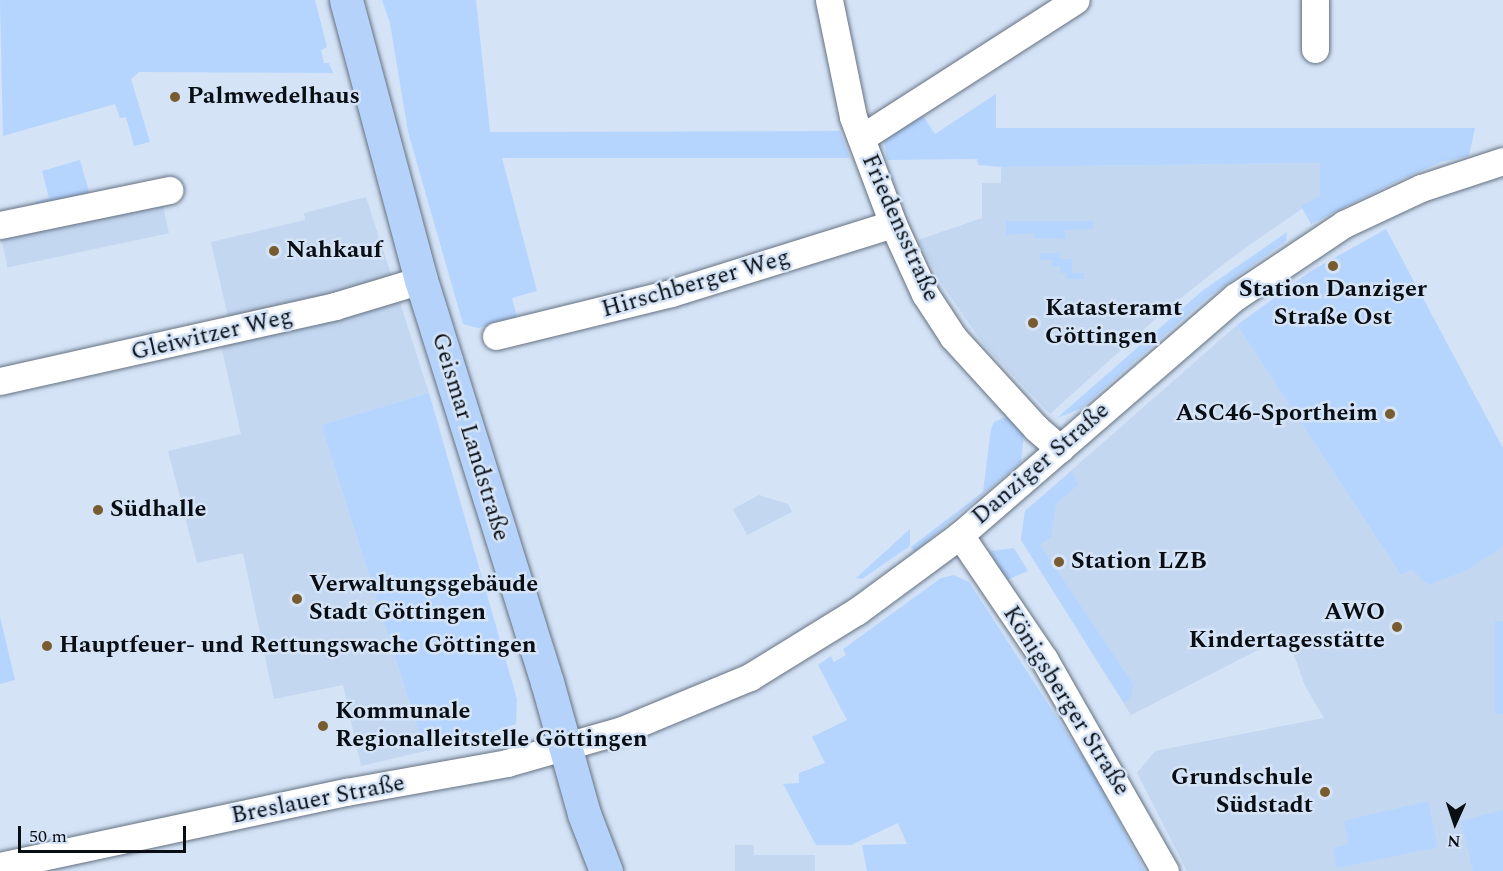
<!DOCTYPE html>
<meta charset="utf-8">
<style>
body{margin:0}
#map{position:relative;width:1503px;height:871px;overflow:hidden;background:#d4e3f6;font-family:Spectral,serif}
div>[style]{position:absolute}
.built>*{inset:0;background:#c3d7f0;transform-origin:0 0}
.green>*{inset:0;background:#b5d5ff;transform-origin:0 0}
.roads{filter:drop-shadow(0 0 2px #657282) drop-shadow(0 0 2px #657282)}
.minor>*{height:27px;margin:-13.5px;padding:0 13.5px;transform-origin:13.5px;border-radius:13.5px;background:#fff}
.major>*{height:33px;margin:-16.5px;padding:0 16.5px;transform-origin:16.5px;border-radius:16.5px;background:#b5d3fa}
.dots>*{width:16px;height:16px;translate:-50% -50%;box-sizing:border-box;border:3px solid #d4e3f6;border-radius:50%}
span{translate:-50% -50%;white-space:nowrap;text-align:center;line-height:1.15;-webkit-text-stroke:5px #d4e3f6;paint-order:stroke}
.poi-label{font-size:24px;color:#090e14;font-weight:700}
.left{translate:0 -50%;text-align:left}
.right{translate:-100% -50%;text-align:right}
.street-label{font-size:24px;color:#090e14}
.north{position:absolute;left:1425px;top:793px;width:60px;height:60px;-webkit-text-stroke:4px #d4e3f6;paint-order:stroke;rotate:183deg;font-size:16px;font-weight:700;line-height:24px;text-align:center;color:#090e14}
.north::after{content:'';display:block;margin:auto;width:21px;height:27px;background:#090e14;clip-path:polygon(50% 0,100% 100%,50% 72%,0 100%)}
.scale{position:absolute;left:18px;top:826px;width:168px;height:27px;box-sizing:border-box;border:3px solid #090e14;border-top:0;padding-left:8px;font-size:18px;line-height:21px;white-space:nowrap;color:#090e14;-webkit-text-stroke:4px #d4e3f6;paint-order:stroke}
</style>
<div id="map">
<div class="built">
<div style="clip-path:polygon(1320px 163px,1320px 196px,1230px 259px,1162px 313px,1050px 414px,984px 345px,941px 283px,918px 240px,982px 218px,982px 183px,1001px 183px,1001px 167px)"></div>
<div style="left:161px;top:196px;width:38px;height:165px;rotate:78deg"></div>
<div style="clip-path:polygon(366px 197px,429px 393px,321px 425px,425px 751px,361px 766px,343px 685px,274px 699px,243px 553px,197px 563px,168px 451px,241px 434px,221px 345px,228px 317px,211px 242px,305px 220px,304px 213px)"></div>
<div style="clip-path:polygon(1237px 325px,1401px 575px,1412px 570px,1469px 569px,1503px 547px,1503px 871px,1187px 871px,1137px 773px,1155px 751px,1324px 718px,1305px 686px,1287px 635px,1131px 715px,1021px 540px,1025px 511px)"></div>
<div style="clip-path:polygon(759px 495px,788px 504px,792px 512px,747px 535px,733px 509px)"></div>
<div style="clip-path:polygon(735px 845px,753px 845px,754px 855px,815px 855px,815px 871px,735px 871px)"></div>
</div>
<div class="green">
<div style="clip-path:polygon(0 0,315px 0,327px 47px,321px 50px,324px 63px,329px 63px,333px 73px,139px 72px,131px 79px,150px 142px,134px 146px,126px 117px,120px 118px,115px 104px,3px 136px)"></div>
<div style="clip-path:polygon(382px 0,476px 0,490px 132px,840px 131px,850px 158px,502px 158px,537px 291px,512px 298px,517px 318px,478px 328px,463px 324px,408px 132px,390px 23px)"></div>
<div style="clip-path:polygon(996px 94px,996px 128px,1475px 128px,1469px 156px,1441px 162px,1393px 183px,1311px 224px,1301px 206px,1320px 196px,1320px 163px,1001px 167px,978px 165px,977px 159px,887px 160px,884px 142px,921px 113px,935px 134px)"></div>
<div style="clip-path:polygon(80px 160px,92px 202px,37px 212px,35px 202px,49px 198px,42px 171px)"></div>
<div style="clip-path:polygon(1006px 221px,1093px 221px,1093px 229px,1065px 230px,1065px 239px,1034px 238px,1033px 233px,1006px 235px)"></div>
<div style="clip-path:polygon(1386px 229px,1503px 448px,1503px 547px,1469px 569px,1429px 585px,1412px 570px,1401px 575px,1237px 325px,1311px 271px)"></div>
<div style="clip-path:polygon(1287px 232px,1286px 241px,1207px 298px,1080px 409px,1057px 418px,1202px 291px)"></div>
<div style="clip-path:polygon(1040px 253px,1059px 253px,1060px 259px,1072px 259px,1072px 273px,1084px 273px,1084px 279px,1066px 279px,1066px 273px,1060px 273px,1060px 266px,1052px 266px,1052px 260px,1040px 260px)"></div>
<div style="clip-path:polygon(429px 393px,517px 699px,516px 724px,482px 735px,483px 739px,425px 751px,321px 425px)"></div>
<div style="clip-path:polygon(1008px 416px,1024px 433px,1021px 462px,914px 552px,911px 547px,983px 492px,991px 429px,994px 422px)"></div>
<div style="clip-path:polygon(1072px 471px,1078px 485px,1056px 504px,1051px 537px,1040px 545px,1133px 684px,1131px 698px,1124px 703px,1021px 540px,1025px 511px)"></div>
<div style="clip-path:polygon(910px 529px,910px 546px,862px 579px,856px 578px)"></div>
<div style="clip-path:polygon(1014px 548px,1028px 571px,1004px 581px,990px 551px)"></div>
<div style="clip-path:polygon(954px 575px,969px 582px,1093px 773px,1145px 871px,867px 871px,862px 845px,907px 844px,898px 823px,851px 845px,816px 845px,783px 784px,799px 783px,799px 773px,825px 763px,812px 737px,847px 720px,818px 665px,831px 656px,834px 662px,846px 655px,843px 649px,941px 578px)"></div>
<div style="clip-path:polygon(0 617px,15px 680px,0 684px)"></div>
<div style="left:1495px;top:621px;width:8px;height:93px"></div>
<div style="clip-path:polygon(1428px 801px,1438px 847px,1337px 868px,1333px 848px,1348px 844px,1344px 821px)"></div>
<div style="clip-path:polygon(1503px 810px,1503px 871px,1473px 871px,1461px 821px)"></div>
</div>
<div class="roads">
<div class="minor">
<div style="left:829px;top:0;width:119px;rotate:78.4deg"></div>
<div style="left:853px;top:117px;width:114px;rotate:69.5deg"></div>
<div style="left:893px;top:224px;width:77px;rotate:65.4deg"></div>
<div style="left:925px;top:294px;width:51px;rotate:56.9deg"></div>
<div style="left:953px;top:337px;width:123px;rotate:47.6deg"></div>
<div style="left:1036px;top:428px;width:32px;rotate:41deg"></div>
<div style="left:1315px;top:0;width:49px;rotate:90deg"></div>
<div style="left:861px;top:138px;width:255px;rotate:-32.7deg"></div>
<div style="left:0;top:225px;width:173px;rotate:-11.7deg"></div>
<div style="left:496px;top:336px;width:180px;rotate:-13.8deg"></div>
<div style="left:671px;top:293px;width:232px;rotate:-17.3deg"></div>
<div style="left:0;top:381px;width:343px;rotate:-12.6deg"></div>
<div style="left:335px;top:306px;width:90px;rotate:-16.8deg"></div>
<div style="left:960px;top:535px;width:150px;rotate:55.9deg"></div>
<div style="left:1044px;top:659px;width:244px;rotate:60.3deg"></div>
<div style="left:0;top:866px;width:354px;rotate:-12.1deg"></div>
<div style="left:346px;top:792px;width:164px;rotate:-10.2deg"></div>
<div style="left:507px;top:763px;width:120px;rotate:-16deg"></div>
<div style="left:622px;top:730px;width:139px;rotate:-22.5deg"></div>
<div style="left:750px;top:677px;width:126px;rotate:-31.7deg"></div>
<div style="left:857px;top:611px;width:128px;rotate:-36.4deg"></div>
<div style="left:960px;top:535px;width:364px;rotate:-40.9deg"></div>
<div style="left:1235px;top:297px;width:131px;rotate:-33.8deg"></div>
<div style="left:1344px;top:224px;width:85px;rotate:-25.1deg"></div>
<div style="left:1421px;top:188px;width:86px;rotate:-18.2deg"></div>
</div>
<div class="major">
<div style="left:346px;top:0;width:290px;rotate:75deg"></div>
<div style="left:421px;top:280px;width:421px;rotate:72.6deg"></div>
<div style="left:547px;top:682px;width:137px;rotate:74.3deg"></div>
<div style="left:584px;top:814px;width:61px;rotate:68.9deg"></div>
</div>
</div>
<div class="dots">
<div style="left:175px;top:97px;background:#795b30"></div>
<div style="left:274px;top:251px;background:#795b30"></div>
<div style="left:1333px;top:266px;background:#795b30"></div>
<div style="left:1033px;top:323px;background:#795b30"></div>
<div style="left:1390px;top:414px;background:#795b30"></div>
<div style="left:98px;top:510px;background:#795b30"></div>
<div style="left:1059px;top:562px;background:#795b30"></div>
<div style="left:297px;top:599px;background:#795b30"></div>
<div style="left:1397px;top:627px;background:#795b30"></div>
<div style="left:47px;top:646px;background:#795b30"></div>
<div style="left:323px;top:726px;background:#795b30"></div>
<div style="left:1325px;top:792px;background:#795b30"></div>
</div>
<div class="poi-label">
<span class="left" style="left:187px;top:97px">Palmwedelhaus</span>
<span class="left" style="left:286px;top:251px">Nahkauf</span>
<span style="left:1333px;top:304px">Station Danziger<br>Straße Ost</span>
<span class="left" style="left:1045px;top:323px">Katasteramt<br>Göttingen</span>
<span class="right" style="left:1378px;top:414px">ASC46-Sportheim</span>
<span class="left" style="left:110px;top:510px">Südhalle</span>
<span class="left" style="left:1071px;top:562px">Station LZB</span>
<span class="left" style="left:309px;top:599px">Verwaltungsgebäude<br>Stadt Göttingen</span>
<span class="right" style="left:1385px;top:627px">AWO<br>Kindertagesstätte</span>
<span class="left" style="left:59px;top:646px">Hauptfeuer- und Rettungswache Göttingen</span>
<span class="left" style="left:335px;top:726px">Kommunale<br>Regionalleitstelle Göttingen</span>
<span class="right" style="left:1313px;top:792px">Grundschule<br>Südstadt</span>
</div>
<div class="street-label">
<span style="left:900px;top:228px;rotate:66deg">Friedensstraße</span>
<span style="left:696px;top:284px;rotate:-16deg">Hirschberger Weg</span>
<span style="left:212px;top:335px;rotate:-13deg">Gleiwitzer Weg</span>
<span style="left:470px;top:437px;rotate:73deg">Geismar Landstraße</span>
<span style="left:1041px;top:464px;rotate:-41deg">Danziger Straße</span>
<span style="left:1066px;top:701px;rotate:58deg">Königsberger Straße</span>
<span style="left:318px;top:800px;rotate:-11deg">Breslauer Straße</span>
</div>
<div class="north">N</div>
<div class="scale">50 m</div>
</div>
